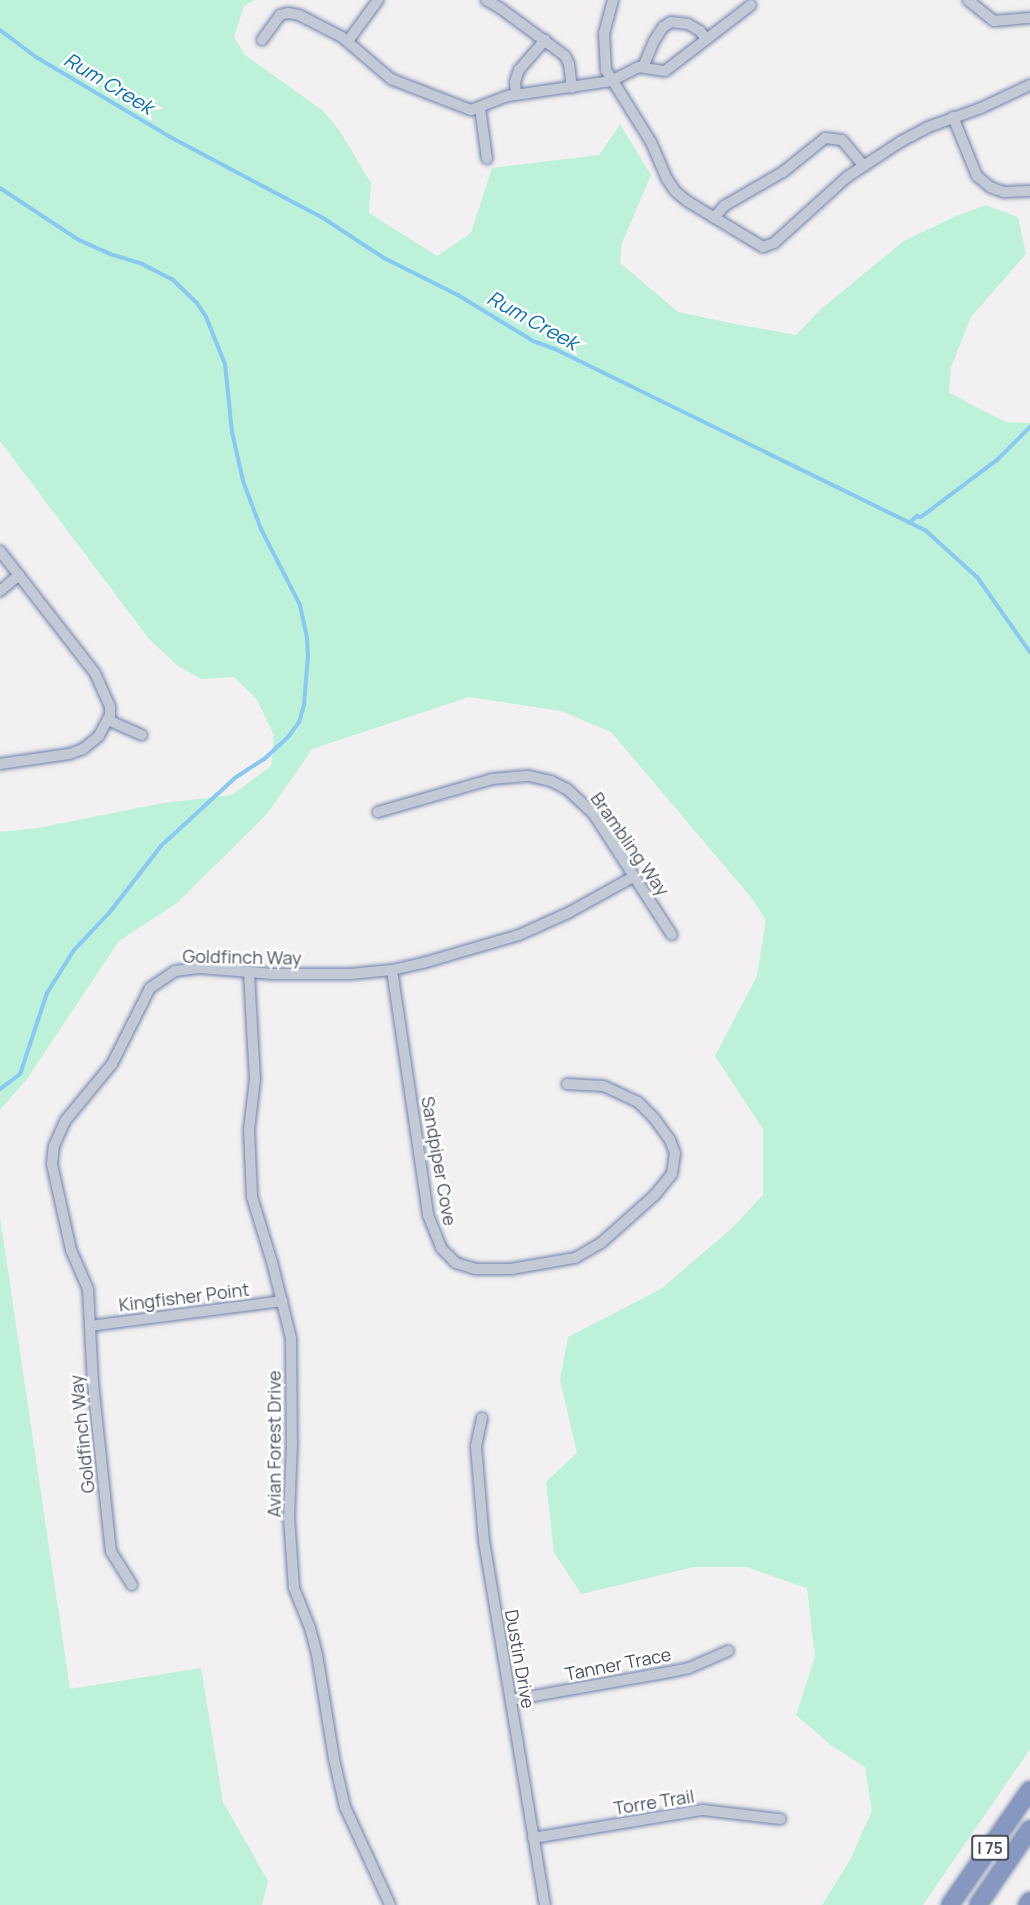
<!DOCTYPE html>
<style>
body{margin:0}
#map{position:relative;width:1030px;height:1905px;overflow:hidden;background:#f2f0f0;font-family:Manrope,sans-serif}
div>[style]{position:absolute}
.green>*{inset:0;background:#bdf1da}
.stream>*{height:4px;margin:-2px;padding:0 2px;transform-origin:2px;border-radius:2px;background:#89c8ef}
.roads{filter:drop-shadow(0 0 2px #7183ac) drop-shadow(0 0 2px #7183ac)}
.minor>*{height:10px;margin:-5px;padding:0 5px;transform-origin:5px;border-radius:5px;background:#c3c9d5}
.highway>*{height:16px;margin:-8px;padding:0 8px;transform-origin:8px;border-radius:8px;background:#8698c0}
span{translate:-50% -50%;white-space:nowrap;text-align:center;line-height:1.15;-webkit-text-stroke:5px #fff;paint-order:stroke}
.shield-label span{padding:2px 4px;background:#fff;border:2px solid;border-radius:4px;-webkit-text-stroke-width:0}
.shield-label{font-size:16px;color:#474f5e;font-weight:700}
.street-label{font-size:18px;color:#474f5e}
.water-label{font-size:20px;color:#076fb0;font-style:italic}
</style>
<div id="map">
<div class="green">
<div style="clip-path:polygon(0 0,255px 0,244px 6px,234px 37px,245px 55px,322px 110px,339px 130px,371px 183px,369px 213px,437px 256px,471px 233px,492px 168px,599px 155px,620px 124px,651px 175px,622px 243px,620px 263px,678px 312px,735px 324px,796px 335px,821px 309px,904px 241px,954px 217px,986px 205px,1018px 217px,1026px 254px,971px 317px,951px 367px,949px 393px,1006px 422px,1030px 423px,1030px 1749px,923px 1905px,822px 1905px,849px 1862px,872px 1811px,865px 1767px,832px 1746px,796px 1715px,815px 1657px,807px 1588px,746px 1567px,694px 1567px,581px 1594px,554px 1552px,546px 1482px,577px 1453px,560px 1380px,568px 1337px,661px 1289px,732px 1228px,763px 1195px,763px 1129px,715px 1056px,757px 976px,766px 920px,750px 896px,611px 732px,561px 711px,469px 697px,312px 749px,268px 813px,177px 903px,119px 941px,27px 1079px,0 1110px,0 832px,38px 828px,163px 803px,232px 795px,271px 766px,274px 735px,256px 698px,234px 677px,201px 679px,178px 666px,149px 639px,0 441px)"></div>
<div style="clip-path:polygon(0 1217px,70px 1689px,201px 1668px,223px 1802px,268px 1881px,262px 1905px,0 1905px)"></div>
</div>
<div class="stream">
<div style="left:0;top:30px;width:45px;rotate:36.9deg"></div>
<div style="left:36px;top:57px;width:158px;rotate:30.8deg"></div>
<div style="left:172px;top:138px;width:171px;rotate:27.9deg"></div>
<div style="left:323px;top:218px;width:73px;rotate:33.3deg"></div>
<div style="left:384px;top:258px;width:83px;rotate:26.6deg"></div>
<div style="left:458px;top:295px;width:88px;rotate:31.5deg"></div>
<div style="left:533px;top:341px;width:23px;rotate:20deg"></div>
<div style="left:555px;top:349px;width:412px;rotate:26.1deg"></div>
<div style="left:925px;top:530px;width:70px;rotate:42.1deg"></div>
<div style="left:977px;top:577px;width:92px;rotate:54.8deg"></div>
<div style="left:0;top:188px;width:95px;rotate:33.4deg"></div>
<div style="left:79px;top:240px;width:34px;rotate:24deg"></div>
<div style="left:110px;top:254px;width:34px;rotate:17deg"></div>
<div style="left:142px;top:264px;width:34px;rotate:27deg"></div>
<div style="left:172px;top:279px;width:35px;rotate:44deg"></div>
<div style="left:197px;top:303px;width:17px;rotate:57deg"></div>
<div style="left:206px;top:317px;width:51px;rotate:68deg"></div>
<div style="left:225px;top:364px;width:68px;rotate:84.1deg"></div>
<div style="left:232px;top:432px;width:50px;rotate:77.3deg"></div>
<div style="left:243px;top:481px;width:51px;rotate:69.4deg"></div>
<div style="left:261px;top:529px;width:85px;rotate:62.8deg"></div>
<div style="left:300px;top:605px;width:34px;rotate:78deg"></div>
<div style="left:307px;top:638px;width:17px;rotate:87deg"></div>
<div style="left:308px;top:655px;width:50px;rotate:94.6deg"></div>
<div style="left:304px;top:705px;width:18px;rotate:106deg"></div>
<div style="left:299px;top:722px;width:17px;rotate:126deg"></div>
<div style="left:289px;top:736px;width:34px;rotate:137deg"></div>
<div style="left:264px;top:759px;width:33px;rotate:147deg"></div>
<div style="left:236px;top:777px;width:102px;rotate:137.4deg"></div>
<div style="left:161px;top:846px;width:85px;rotate:127.8deg"></div>
<div style="left:109px;top:913px;width:51px;rotate:133.4deg"></div>
<div style="left:74px;top:950px;width:51px;rotate:122.1deg"></div>
<div style="left:47px;top:993px;width:85px;rotate:108.4deg"></div>
<div style="left:20px;top:1074px;width:25px;rotate:143deg"></div>
<div style="left:909px;top:523px;width:11px;rotate:-41deg"></div>
<div style="left:917px;top:516px;width:4px;rotate:14deg"></div>
<div style="left:921px;top:517px;width:95px;rotate:-36.9deg"></div>
<div style="left:997px;top:460px;width:47px;rotate:-45deg"></div>
</div>
<div class="roads">
<div class="minor">
<div style="left:486px;top:0;width:16px;rotate:30deg"></div>
<div style="left:500px;top:8px;width:81px;rotate:36.4deg"></div>
<div style="left:565px;top:56px;width:9px;rotate:63deg"></div>
<div style="left:569px;top:64px;width:24px;rotate:83deg"></div>
<div style="left:613px;top:0;width:34px;rotate:105deg"></div>
<div style="left:604px;top:33px;width:37px;rotate:87deg"></div>
<div style="left:606px;top:70px;width:85px;rotate:58deg"></div>
<div style="left:651px;top:142px;width:40px;rotate:66.6deg"></div>
<div style="left:667px;top:179px;width:14px;rotate:56deg"></div>
<div style="left:675px;top:191px;width:16px;rotate:40deg"></div>
<div style="left:687px;top:201px;width:89px;rotate:31.2deg"></div>
<div style="left:763px;top:247px;width:12px;rotate:-20deg"></div>
<div style="left:774px;top:243px;width:98px;rotate:-42.1deg"></div>
<div style="left:847px;top:177px;width:64px;rotate:-33.4deg"></div>
<div style="left:900px;top:142px;width:32px;rotate:-28deg"></div>
<div style="left:928px;top:127px;width:56px;rotate:-19.7deg"></div>
<div style="left:981px;top:108px;width:54px;rotate:-25.1deg"></div>
<div style="left:968px;top:0;width:33px;rotate:39deg"></div>
<div style="left:994px;top:21px;width:36px;rotate:-5deg"></div>
<div style="left:262px;top:40px;width:31px;rotate:-54deg"></div>
<div style="left:280px;top:15px;width:8px;rotate:-14deg"></div>
<div style="left:288px;top:13px;width:11px;rotate:10deg"></div>
<div style="left:299px;top:15px;width:48px;rotate:27.1deg"></div>
<div style="left:342px;top:37px;width:65px;rotate:40.6deg"></div>
<div style="left:391px;top:79px;width:86px;rotate:21.2deg"></div>
<div style="left:471px;top:110px;width:40px;rotate:-21deg"></div>
<div style="left:508px;top:96px;width:104px;rotate:-8.3deg"></div>
<div style="left:611px;top:81px;width:31px;rotate:-27deg"></div>
<div style="left:639px;top:67px;width:26px;rotate:9deg"></div>
<div style="left:665px;top:71px;width:108px;rotate:-37.5deg"></div>
<div style="left:348px;top:41px;width:51px;rotate:-53.8deg"></div>
<div style="left:643px;top:67px;width:28px;rotate:-67deg"></div>
<div style="left:654px;top:41px;width:17px;rotate:-57deg"></div>
<div style="left:663px;top:27px;width:9px;rotate:-32deg"></div>
<div style="left:671px;top:22px;width:17px;rotate:7deg"></div>
<div style="left:688px;top:24px;width:14px;rotate:30deg"></div>
<div style="left:700px;top:31px;width:10px;rotate:53deg"></div>
<div style="left:516px;top:95px;width:13px;rotate:-94deg"></div>
<div style="left:515px;top:82px;width:13px;rotate:-72deg"></div>
<div style="left:519px;top:70px;width:40px;rotate:-49deg"></div>
<div style="left:480px;top:108px;width:51px;rotate:82.2deg"></div>
<div style="left:953px;top:117px;width:64px;rotate:67.9deg"></div>
<div style="left:977px;top:176px;width:17px;rotate:40deg"></div>
<div style="left:990px;top:187px;width:15px;rotate:20deg"></div>
<div style="left:1004px;top:192px;width:26px;rotate:-2deg"></div>
<div style="left:714px;top:218px;width:16px;rotate:-50deg"></div>
<div style="left:724px;top:206px;width:68px;rotate:-30deg"></div>
<div style="left:783px;top:172px;width:54px;rotate:-39deg"></div>
<div style="left:825px;top:138px;width:17px;rotate:7deg"></div>
<div style="left:842px;top:140px;width:34px;rotate:50deg"></div>
<div style="left:0;top:551px;width:155px;rotate:52.1deg"></div>
<div style="left:95px;top:673px;width:37px;rotate:66deg"></div>
<div style="left:110px;top:707px;width:8px;rotate:90deg"></div>
<div style="left:110px;top:715px;width:24px;rotate:118deg"></div>
<div style="left:99px;top:736px;width:21px;rotate:141deg"></div>
<div style="left:83px;top:749px;width:15px;rotate:160deg"></div>
<div style="left:69px;top:754px;width:70px;rotate:171.8deg"></div>
<div style="left:0;top:591px;width:25px;rotate:-40deg"></div>
<div style="left:108px;top:720px;width:37px;rotate:24deg"></div>
<div style="left:378px;top:812px;width:119px;rotate:-16.1deg"></div>
<div style="left:492px;top:779px;width:37px;rotate:-5deg"></div>
<div style="left:529px;top:776px;width:23px;rotate:13deg"></div>
<div style="left:551px;top:781px;width:18px;rotate:27deg"></div>
<div style="left:567px;top:789px;width:35px;rotate:43deg"></div>
<div style="left:593px;top:813px;width:145px;rotate:57.1deg"></div>
<div style="left:392px;top:970px;width:248px;rotate:81.6deg"></div>
<div style="left:428px;top:1215px;width:35px;rotate:68deg"></div>
<div style="left:441px;top:1248px;width:21px;rotate:45deg"></div>
<div style="left:456px;top:1263px;width:21px;rotate:17deg"></div>
<div style="left:476px;top:1269px;width:35px"></div>
<div style="left:511px;top:1269px;width:65px;rotate:-9.8deg"></div>
<div style="left:575px;top:1258px;width:30px;rotate:-30deg"></div>
<div style="left:601px;top:1243px;width:71px;rotate:-41.6deg"></div>
<div style="left:654px;top:1196px;width:28px;rotate:-51deg"></div>
<div style="left:672px;top:1174px;width:21px;rotate:-82deg"></div>
<div style="left:675px;top:1153px;width:14px;rotate:-111deg"></div>
<div style="left:670px;top:1140px;width:27px;rotate:-126deg"></div>
<div style="left:654px;top:1118px;width:23px;rotate:-135deg"></div>
<div style="left:638px;top:1102px;width:38px;rotate:-155deg"></div>
<div style="left:603px;top:1086px;width:36px;rotate:-177deg"></div>
<div style="left:249px;top:973px;width:106px;rotate:86.8deg"></div>
<div style="left:255px;top:1079px;width:51px;rotate:96.7deg"></div>
<div style="left:249px;top:1130px;width:67px;rotate:87.4deg"></div>
<div style="left:252px;top:1197px;width:68px;rotate:72.9deg"></div>
<div style="left:272px;top:1262px;width:78px;rotate:76deg"></div>
<div style="left:291px;top:1338px;width:105px;rotate:89.5deg"></div>
<div style="left:292px;top:1443px;width:74px;rotate:92.3deg"></div>
<div style="left:289px;top:1517px;width:71px;rotate:86deg"></div>
<div style="left:294px;top:1588px;width:43px;rotate:68.2deg"></div>
<div style="left:310px;top:1628px;width:27px;rotate:75deg"></div>
<div style="left:317px;top:1654px;width:106px;rotate:80.8deg"></div>
<div style="left:334px;top:1759px;width:49px;rotate:77.1deg"></div>
<div style="left:345px;top:1807px;width:108px;rotate:65.3deg"></div>
<div style="left:90px;top:1326px;width:194px;rotate:-7.4deg"></div>
<div style="left:482px;top:1418px;width:29px;rotate:102deg"></div>
<div style="left:476px;top:1446px;width:95px;rotate:85.2deg"></div>
<div style="left:484px;top:1541px;width:369px;rotate:80.5deg"></div>
<div style="left:132px;top:1585px;width:39px;rotate:-122deg"></div>
<div style="left:111px;top:1552px;width:169px;rotate:-96.1deg"></div>
<div style="left:93px;top:1384px;width:95px;rotate:-93deg"></div>
<div style="left:88px;top:1289px;width:43px;rotate:-113.6deg"></div>
<div style="left:71px;top:1250px;width:88px;rotate:-102.5deg"></div>
<div style="left:52px;top:1164px;width:18px;rotate:-84deg"></div>
<div style="left:54px;top:1146px;width:27px;rotate:-66deg"></div>
<div style="left:65px;top:1121px;width:74px;rotate:-50.5deg"></div>
<div style="left:112px;top:1064px;width:85px;rotate:-63.4deg"></div>
<div style="left:150px;top:988px;width:30px;rotate:-34deg"></div>
<div style="left:175px;top:971px;width:26px;rotate:-7deg"></div>
<div style="left:201px;top:968px;width:72px;rotate:4.8deg"></div>
<div style="left:273px;top:974px;width:77px"></div>
<div style="left:350px;top:974px;width:42px;rotate:-5.4deg"></div>
<div style="left:392px;top:970px;width:32px;rotate:-13deg"></div>
<div style="left:423px;top:963px;width:100px;rotate:-16.3deg"></div>
<div style="left:519px;top:935px;width:54px;rotate:-24.2deg"></div>
<div style="left:568px;top:913px;width:74px;rotate:-29deg"></div>
<div style="left:511px;top:1700px;width:161px;rotate:-10deg"></div>
<div style="left:670px;top:1672px;width:19px;rotate:-12deg"></div>
<div style="left:689px;top:1668px;width:43px;rotate:-23.6deg"></div>
<div style="left:533px;top:1838px;width:172px;rotate:-9.4deg"></div>
<div style="left:703px;top:1810px;width:78px;rotate:6.7deg"></div>
</div>
<div class="highway">
<div style="left:950px;top:1905px;width:140px;rotate:-55.2deg"></div>
<div style="left:978px;top:1905px;width:92px;rotate:-55.6deg"></div>
<div style="left:1027px;top:1905px;width:5px;rotate:-53deg"></div>
</div>
</div>
<div class="shield-label">
<span style="left:990px;top:1848px">I 75</span>
</div>
<div class="street-label">
<span style="left:630px;top:844px;rotate:55deg">Brambling Way</span>
<span style="left:242px;top:957px;rotate:1deg">Goldfinch Way</span>
<span style="left:439px;top:1161px;rotate:80deg">Sandpiper Cove</span>
<span style="left:184px;top:1297px;rotate:-7deg">Kingfisher Point</span>
<span style="left:82px;top:1434px;rotate:-96deg">Goldfinch Way</span>
<span style="left:274px;top:1444px;rotate:-90deg">Avian Forest Drive</span>
<span style="left:520px;top:1659px;rotate:80deg">Dustin Drive</span>
<span style="left:618px;top:1664px;rotate:-11deg">Tanner Trace</span>
<span style="left:654px;top:1802px;rotate:-9deg">Torre Trail</span>
</div>
<div class="water-label">
<span style="left:109px;top:83px;rotate:31deg">Rum Creek</span>
<span style="left:533px;top:320px;rotate:29deg">Rum Creek</span>
</div>
</div>
